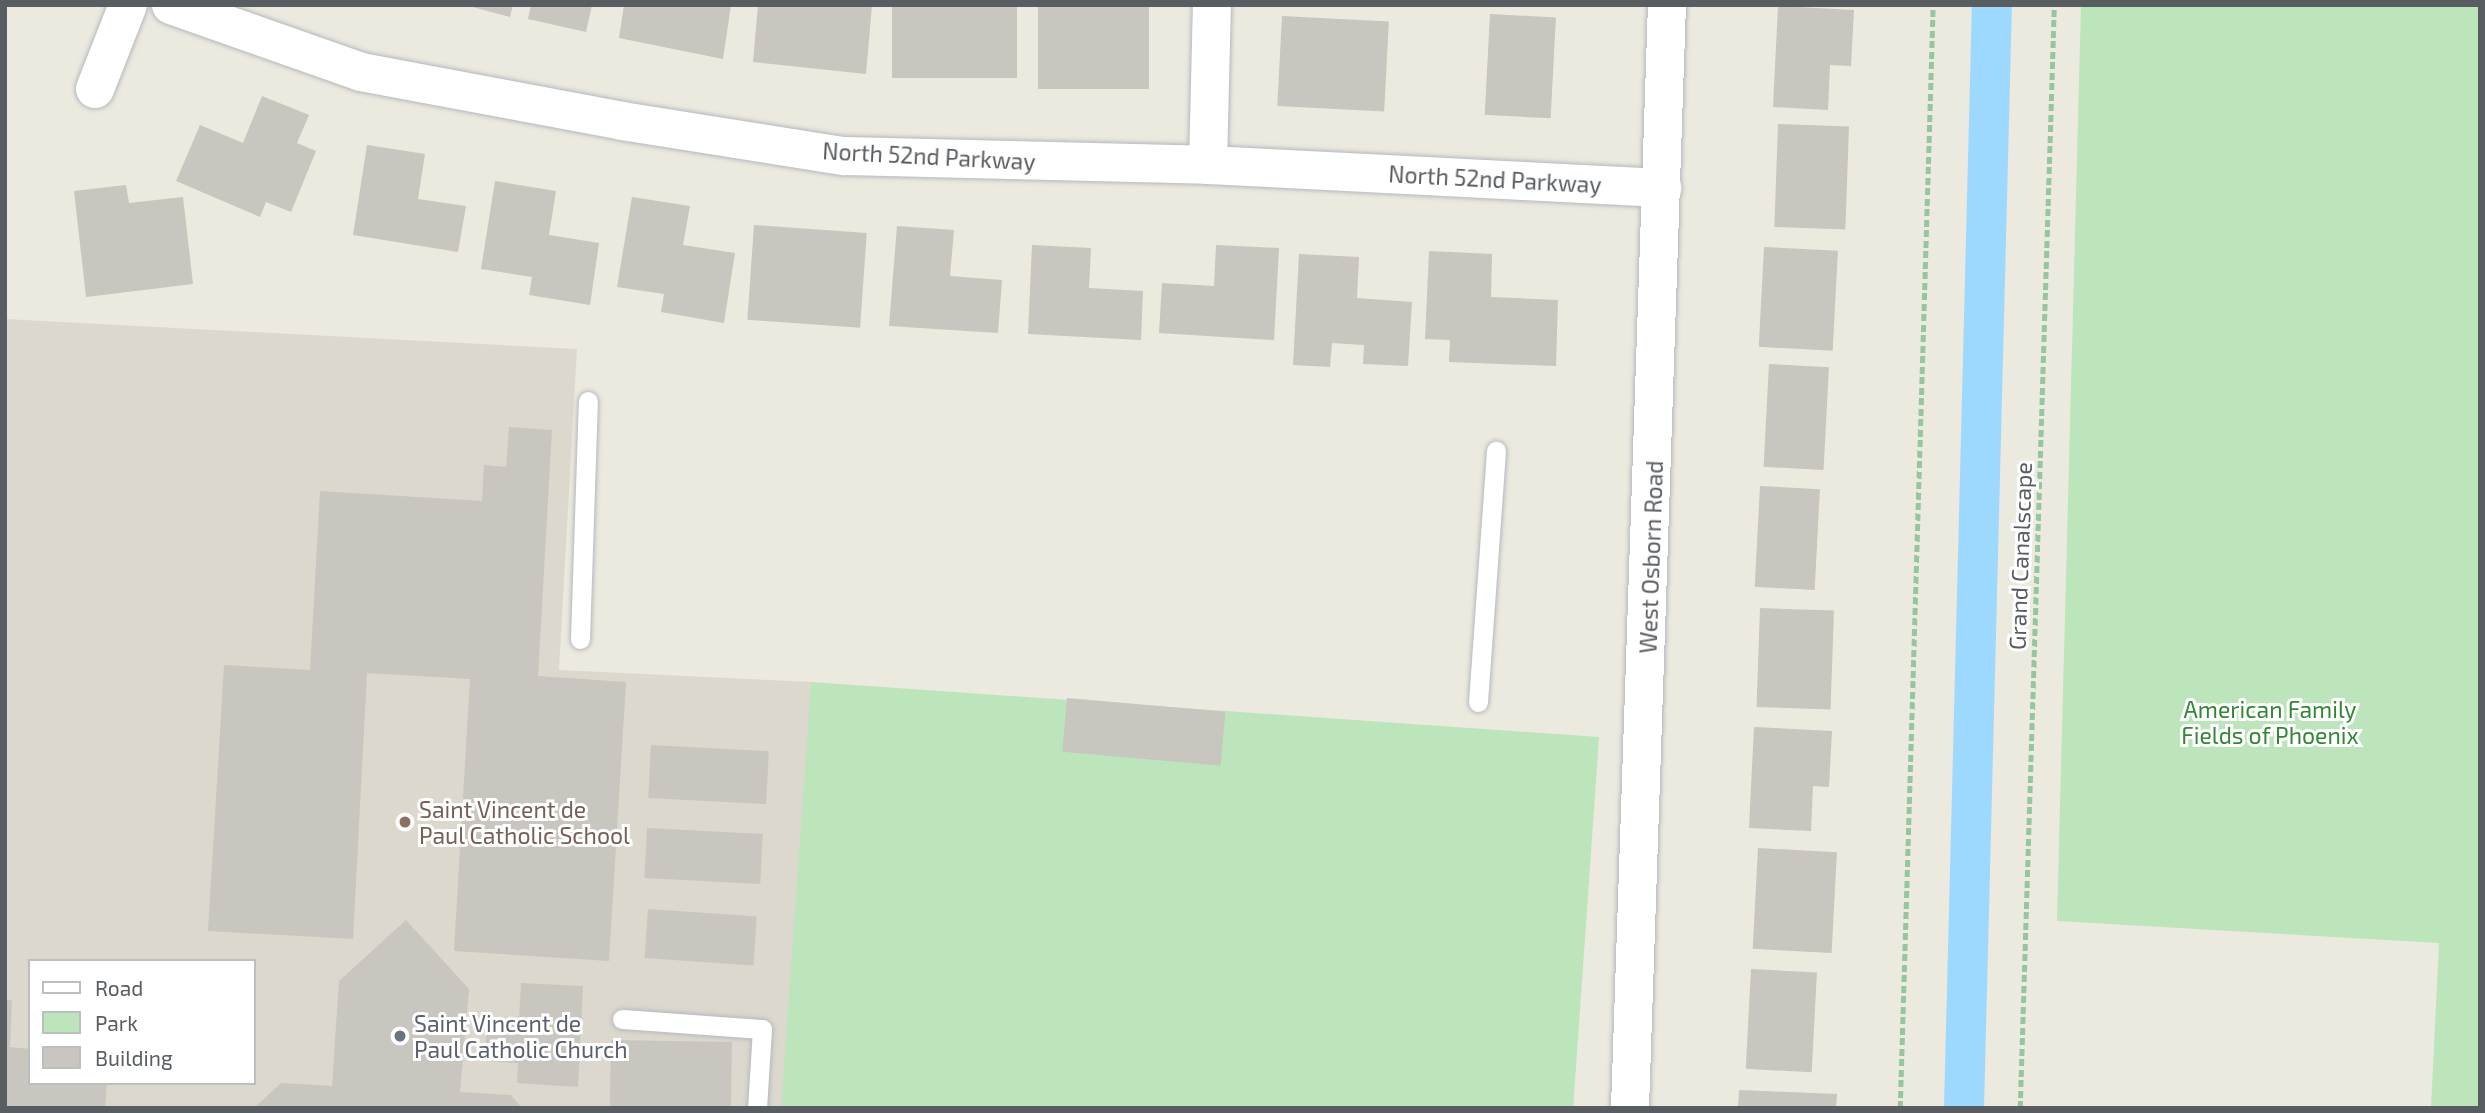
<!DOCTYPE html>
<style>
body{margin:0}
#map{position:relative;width:2485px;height:1113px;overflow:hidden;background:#ece9df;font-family:"Exo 2",sans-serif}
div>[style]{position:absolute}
.education>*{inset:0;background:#dcd8ce}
.green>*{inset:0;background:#bce5bb;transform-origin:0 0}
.canal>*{height:40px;margin:-20px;padding:0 20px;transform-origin:20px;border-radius:20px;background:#9dd8ff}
.building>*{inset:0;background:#c9c5bf;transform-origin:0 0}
.path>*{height:4.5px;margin-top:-2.25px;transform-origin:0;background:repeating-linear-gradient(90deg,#94c6a0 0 7px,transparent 0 10.5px)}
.roads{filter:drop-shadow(0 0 2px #b5b8bd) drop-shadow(0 0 2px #b5b8bd)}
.lane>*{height:19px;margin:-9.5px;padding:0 9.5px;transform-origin:9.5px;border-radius:9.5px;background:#fff}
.street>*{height:38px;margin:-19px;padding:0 19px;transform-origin:19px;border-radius:19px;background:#fff}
.secondary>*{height:38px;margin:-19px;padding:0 19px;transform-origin:19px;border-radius:19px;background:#fff}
.dots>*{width:19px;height:19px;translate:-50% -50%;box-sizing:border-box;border:4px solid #fff;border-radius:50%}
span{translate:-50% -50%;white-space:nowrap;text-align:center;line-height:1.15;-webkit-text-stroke:6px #fff;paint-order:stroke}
.street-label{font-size:23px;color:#585d61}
.park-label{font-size:23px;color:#338634}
.education-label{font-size:23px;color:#785e54}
.left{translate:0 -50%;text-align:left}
.worship-label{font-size:23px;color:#5b616d}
.frame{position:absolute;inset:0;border:7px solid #585d61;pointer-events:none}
.legend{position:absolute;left:28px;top:959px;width:228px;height:126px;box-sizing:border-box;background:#fff;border:2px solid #bcbec0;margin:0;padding:9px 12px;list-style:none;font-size:21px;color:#585d61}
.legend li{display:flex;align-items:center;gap:14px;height:35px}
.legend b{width:35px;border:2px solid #bcbec0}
</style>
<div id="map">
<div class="education">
<div style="clip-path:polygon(evenodd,5px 319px,577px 349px,559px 670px,811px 682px,789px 1108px,5px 1108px,5px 319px,30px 961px,254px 961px,254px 1083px,30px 1083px,30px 961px)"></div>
</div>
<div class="green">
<div style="clip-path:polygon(2081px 5px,2480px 5px,2480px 1108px,2431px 1108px,2439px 943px,2057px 921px)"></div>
<div style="left:811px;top:682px;width:790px;height:427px;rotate:4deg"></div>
</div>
<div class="canal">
<div style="left:1964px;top:1108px;width:1103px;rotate:-88.55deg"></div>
</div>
<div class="building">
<div style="clip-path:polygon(465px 5px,513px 5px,510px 17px)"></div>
<div style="clip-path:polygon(531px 5px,592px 5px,586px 32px,528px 19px)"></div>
<div style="clip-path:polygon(624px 5px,731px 5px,723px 59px,619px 38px)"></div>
<div style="clip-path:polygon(758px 5px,872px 5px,866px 74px,753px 62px)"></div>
<div style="left:892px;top:5px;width:125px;height:73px"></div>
<div style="left:1038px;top:5px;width:111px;height:84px"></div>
<div style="clip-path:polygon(1778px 6px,1854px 10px,1851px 66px,1830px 65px,1828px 110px,1773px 107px)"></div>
<div style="left:1490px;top:14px;width:66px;height:101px;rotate:3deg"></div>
<div style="left:1282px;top:16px;width:107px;height:90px;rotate:3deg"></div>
<div style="clip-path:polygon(262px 96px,309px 115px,297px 143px,316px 151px,291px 212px,266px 202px,260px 217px,176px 181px,200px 125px,243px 143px)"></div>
<div style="left:1778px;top:124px;width:71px;height:103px;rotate:2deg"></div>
<div style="clip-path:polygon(367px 145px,425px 154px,418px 199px,466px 206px,458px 252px,353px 235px)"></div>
<div style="clip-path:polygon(495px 181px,556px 191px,549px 235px,599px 243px,590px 305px,529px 295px,532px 277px,481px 269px)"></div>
<div style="clip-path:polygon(126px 185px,129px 203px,183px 197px,193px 284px,86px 297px,74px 191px)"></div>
<div style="clip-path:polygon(632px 197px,690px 206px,683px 245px,735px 253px,724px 323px,661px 312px,664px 294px,617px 287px)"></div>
<div style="left:754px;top:225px;width:113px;height:95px;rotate:4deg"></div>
<div style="clip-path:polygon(897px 226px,954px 230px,950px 276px,1002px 280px,998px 333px,889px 326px)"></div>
<div style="clip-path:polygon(1032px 245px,1091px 248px,1089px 288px,1143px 291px,1141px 340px,1028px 334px)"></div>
<div style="clip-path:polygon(1216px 245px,1279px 248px,1274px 340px,1159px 333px,1162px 283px,1214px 286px)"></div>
<div style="left:1764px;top:247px;width:74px;height:100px;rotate:3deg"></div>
<div style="clip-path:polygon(1429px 251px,1492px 254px,1491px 297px,1558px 300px,1556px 366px,1449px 362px,1450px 340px,1425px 339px)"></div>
<div style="clip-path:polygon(1299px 254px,1359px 257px,1357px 298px,1412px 302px,1408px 366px,1363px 364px,1364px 345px,1332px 343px,1330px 367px,1293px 365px)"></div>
<div style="left:1769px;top:364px;width:60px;height:103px;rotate:3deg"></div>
<div style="clip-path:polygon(509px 427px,552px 430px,538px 676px,626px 682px,609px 961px,454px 951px,470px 679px,367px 673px,353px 939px,208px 931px,224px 665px,310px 670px,320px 491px,482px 501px,484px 465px,506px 467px)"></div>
<div style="left:1760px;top:486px;width:60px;height:101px;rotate:3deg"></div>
<div style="left:1760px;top:608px;width:74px;height:99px;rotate:2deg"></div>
<div style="left:1067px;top:698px;width:159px;height:54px;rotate:5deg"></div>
<div style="clip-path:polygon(1754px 727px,1832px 731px,1829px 787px,1813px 786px,1811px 831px,1749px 828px)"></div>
<div style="left:651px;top:745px;width:118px;height:53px;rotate:3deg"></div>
<div style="left:647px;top:828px;width:116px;height:50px;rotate:3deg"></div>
<div style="left:1758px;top:848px;width:79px;height:101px;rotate:3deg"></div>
<div style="left:648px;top:909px;width:109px;height:49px;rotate:4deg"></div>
<div style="clip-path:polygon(406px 920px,469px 989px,460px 1092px,511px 1095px,522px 1108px,254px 1108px,281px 1083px,332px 1086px,339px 981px)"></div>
<div style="left:1751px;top:969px;width:66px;height:100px;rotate:3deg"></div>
<div style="clip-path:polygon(521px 983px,583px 986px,578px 1087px,517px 1083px,518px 1063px,485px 1061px,487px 1018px,519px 1019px)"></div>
<div style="clip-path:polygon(5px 1000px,12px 1000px,10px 1047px,30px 1049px,30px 1083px,107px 1083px,105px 1108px,5px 1108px)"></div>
<div style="left:611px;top:1040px;width:121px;height:68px;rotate:1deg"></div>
<div style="clip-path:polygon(1739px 1090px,1837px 1094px,1836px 1108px,1738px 1108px)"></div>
</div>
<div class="path">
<div style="left:1900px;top:1108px;width:1103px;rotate:-88.29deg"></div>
<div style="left:2020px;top:1108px;width:1104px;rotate:-88.23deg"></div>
</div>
<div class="roads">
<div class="lane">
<div style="left:580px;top:639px;width:238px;rotate:-88.1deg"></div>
<div style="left:1478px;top:702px;width:252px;rotate:-85.9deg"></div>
<div style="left:622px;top:1019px;width:140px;rotate:4.1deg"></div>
<div style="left:762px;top:1029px;width:79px;rotate:93.6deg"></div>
</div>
<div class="street">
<div style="left:171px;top:5px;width:201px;rotate:19.4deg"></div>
<div style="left:361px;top:72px;width:266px;rotate:10.6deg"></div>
<div style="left:622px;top:121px;width:225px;rotate:9deg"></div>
<div style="left:844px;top:156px;width:364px;rotate:1.4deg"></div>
<div style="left:1208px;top:165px;width:455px;rotate:2.9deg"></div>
<div style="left:95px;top:89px;width:90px;rotate:-68.6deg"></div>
<div style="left:1208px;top:165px;width:160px;rotate:-88.6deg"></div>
</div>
<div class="secondary">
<div style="left:1630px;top:1108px;width:1104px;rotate:-88.08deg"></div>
</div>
</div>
<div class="dots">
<div style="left:405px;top:822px;background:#8d6e63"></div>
<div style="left:400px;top:1036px;background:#6b7280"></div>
</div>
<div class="street-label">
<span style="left:929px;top:156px;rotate:3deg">North 52nd Parkway</span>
<span style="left:1495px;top:179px;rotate:3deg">North 52nd Parkway</span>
<span style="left:2020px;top:556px;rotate:-88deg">Grand Canalscape</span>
<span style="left:1651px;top:557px;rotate:-88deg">West Osborn Road</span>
</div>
<div class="park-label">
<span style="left:2270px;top:722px">American Family<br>Fields of Phoenix</span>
</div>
<div class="education-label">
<span class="left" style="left:419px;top:822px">Saint Vincent de<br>Paul Catholic School</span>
</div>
<div class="worship-label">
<span class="left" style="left:414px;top:1036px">Saint Vincent de<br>Paul Catholic Church</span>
</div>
<div class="frame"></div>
<ul class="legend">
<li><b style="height:9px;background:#fff"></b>Road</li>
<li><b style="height:19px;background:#bce5bb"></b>Park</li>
<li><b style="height:19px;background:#c9c5bf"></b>Building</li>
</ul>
</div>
